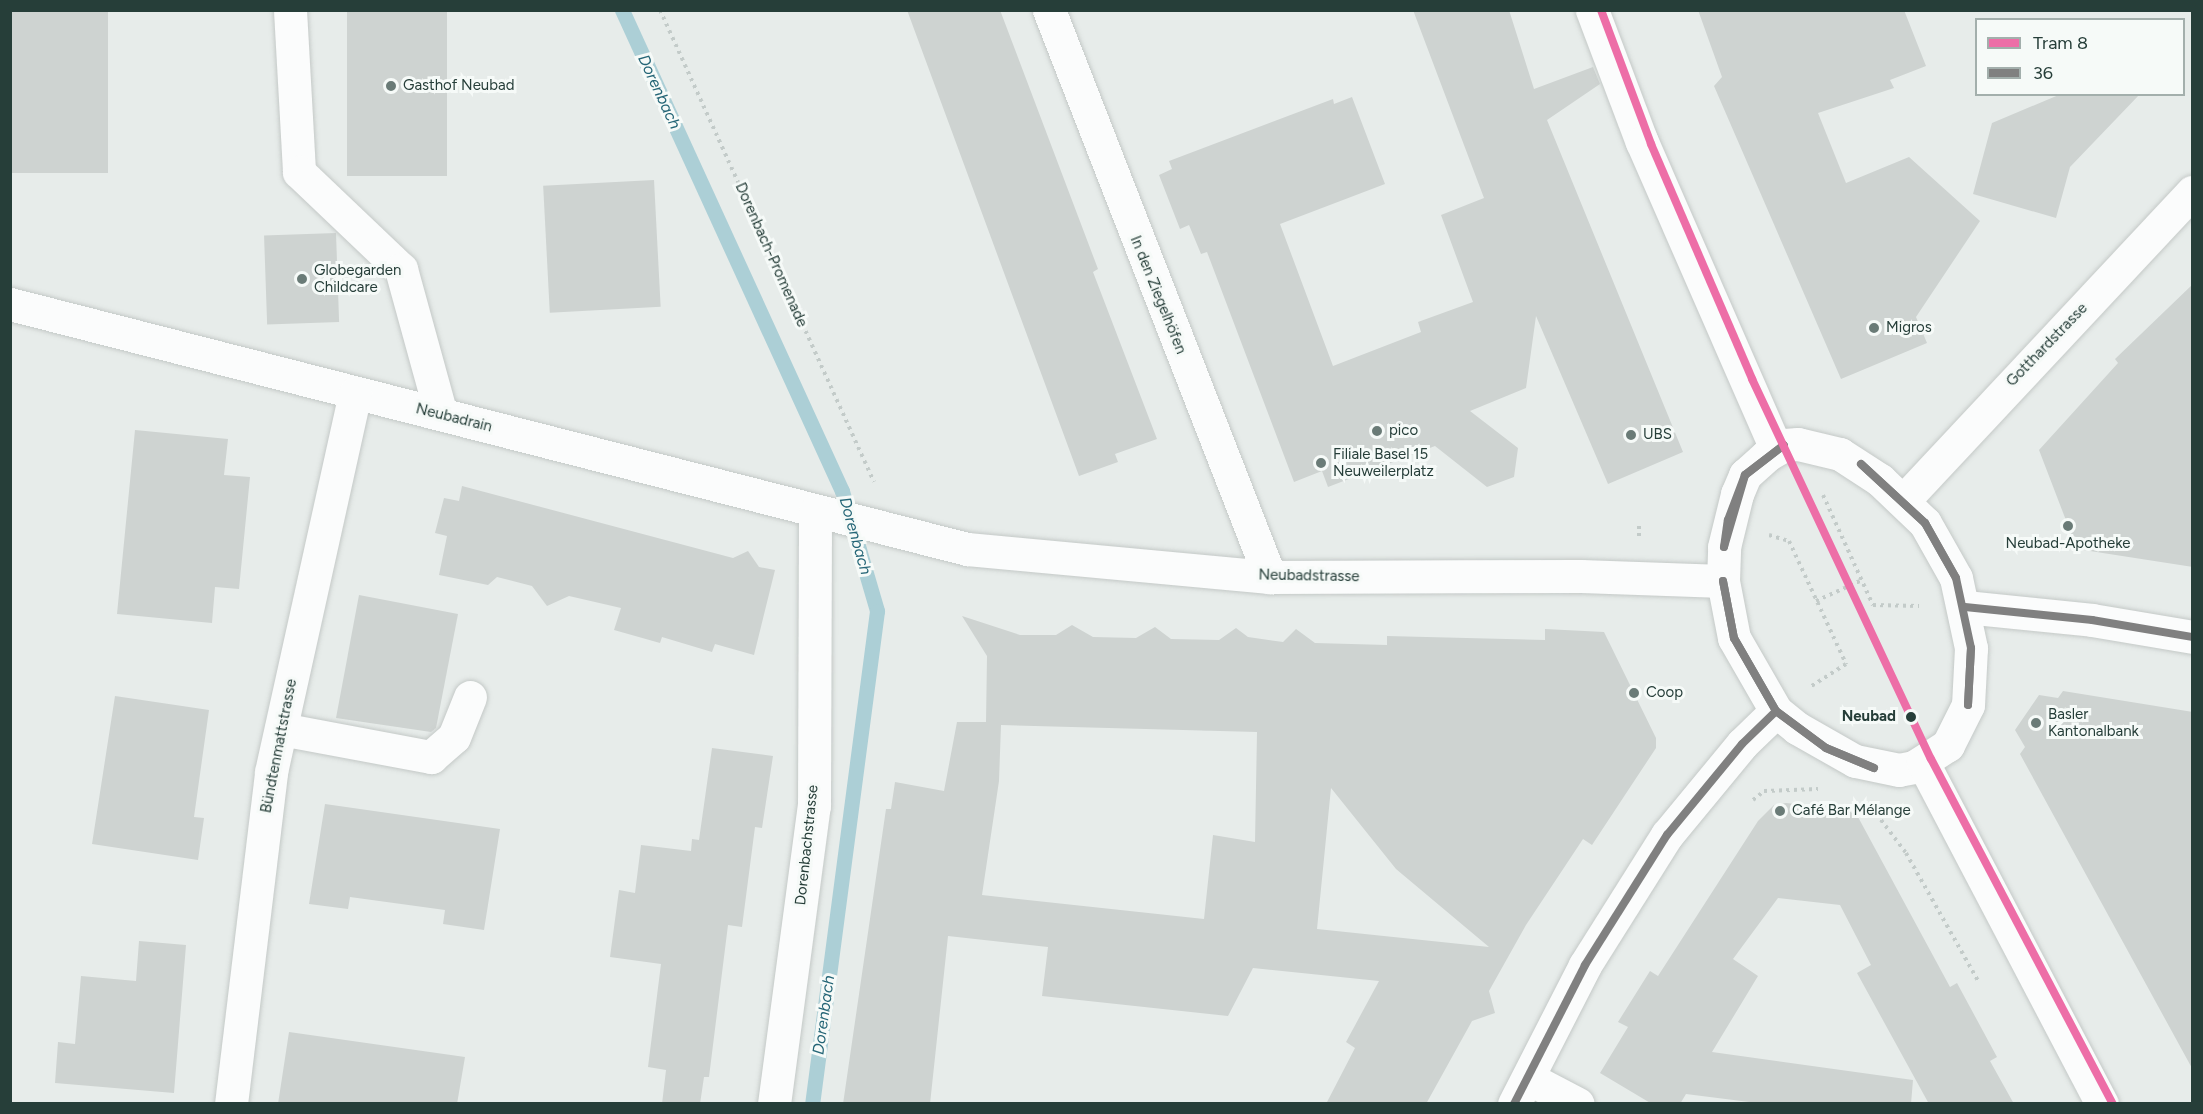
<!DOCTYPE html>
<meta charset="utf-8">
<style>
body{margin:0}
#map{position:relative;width:2203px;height:1114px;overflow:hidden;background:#e7ecea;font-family:Figtree,sans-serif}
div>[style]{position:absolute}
.stream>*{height:15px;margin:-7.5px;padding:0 7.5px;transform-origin:7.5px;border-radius:7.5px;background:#accfd6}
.building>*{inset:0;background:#ced3d1;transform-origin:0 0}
.path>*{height:4px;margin-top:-2px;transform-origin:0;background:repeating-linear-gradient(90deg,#c3cbc9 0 3px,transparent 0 7.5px)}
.roads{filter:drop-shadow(0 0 2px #c4c9c7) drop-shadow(0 0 2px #c4c9c7)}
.minor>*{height:33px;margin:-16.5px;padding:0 16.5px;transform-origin:16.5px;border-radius:16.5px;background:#fbfcfc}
.bus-1>*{height:8px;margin:-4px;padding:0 4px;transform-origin:4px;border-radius:4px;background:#808080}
.tram-1>*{height:8px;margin:-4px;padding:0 4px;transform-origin:4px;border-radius:4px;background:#ed6ea7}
.dots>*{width:16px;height:16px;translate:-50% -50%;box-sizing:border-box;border:3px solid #f6faf8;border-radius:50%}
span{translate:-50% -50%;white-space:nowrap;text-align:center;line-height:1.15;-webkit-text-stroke:6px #f6faf8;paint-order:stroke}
.poi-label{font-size:15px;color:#263e39}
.left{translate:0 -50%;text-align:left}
.street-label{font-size:15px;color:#263e39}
.stop-label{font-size:15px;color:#263e39;font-weight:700}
.right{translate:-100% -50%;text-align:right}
.water-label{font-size:16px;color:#246576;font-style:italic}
.frame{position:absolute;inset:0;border:12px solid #263e39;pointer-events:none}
.legend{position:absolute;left:1975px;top:18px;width:210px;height:78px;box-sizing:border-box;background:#f6faf8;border:2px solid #a3afac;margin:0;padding:8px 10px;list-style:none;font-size:18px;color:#263e39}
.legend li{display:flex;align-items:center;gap:12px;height:30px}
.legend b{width:30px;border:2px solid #a3afac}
</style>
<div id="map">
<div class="stream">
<div style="left:622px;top:10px;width:529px;rotate:65.42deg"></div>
<div style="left:842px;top:491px;width:125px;rotate:73.7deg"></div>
<div style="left:877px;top:611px;width:497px;rotate:97.5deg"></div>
</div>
<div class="building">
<div style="left:10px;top:10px;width:98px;height:163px"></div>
<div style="left:347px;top:10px;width:100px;height:166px"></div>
<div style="clip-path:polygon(907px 10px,1000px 10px,1098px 269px,1093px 272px,1157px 439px,1115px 454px,1118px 462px,1079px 476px)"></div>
<div style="clip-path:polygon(1413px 10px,1509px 10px,1534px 89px,1593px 67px,1600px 84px,1547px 120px,1683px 452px,1608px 484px,1536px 316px,1526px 388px,1470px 411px,1518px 448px,1514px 477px,1487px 487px,1435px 446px,1328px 487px,1322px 471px,1294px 482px,1207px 252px,1201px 254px,1189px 225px,1180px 229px,1159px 175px,1172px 169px,1169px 161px,1333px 99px,1334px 104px,1352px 97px,1385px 184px,1280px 224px,1333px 366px,1421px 332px,1418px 322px,1473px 302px,1441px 215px,1484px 198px)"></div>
<div style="clip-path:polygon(1698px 10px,1904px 10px,1926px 66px,1890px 80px,1894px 88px,1818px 113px,1846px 183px,1909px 157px,1980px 221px,1916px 317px,1927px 343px,1841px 379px,1714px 86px,1722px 77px)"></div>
<div style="clip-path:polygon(2061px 94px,2140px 94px,2070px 167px,2056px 218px,1973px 194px,1992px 123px)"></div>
<div style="left:654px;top:180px;width:127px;height:111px;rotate:87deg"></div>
<div style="left:336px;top:233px;width:89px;height:72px;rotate:88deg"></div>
<div style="clip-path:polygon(2193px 284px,2193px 567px,2077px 549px,2039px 450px,2118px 363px,2115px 359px)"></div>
<div style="clip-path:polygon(135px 430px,228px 439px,224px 475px,250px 477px,239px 589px,215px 587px,212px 623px,117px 614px)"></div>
<div style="clip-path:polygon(462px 486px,733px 558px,748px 551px,759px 567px,775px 570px,754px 655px,715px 644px,712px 652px,662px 637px,660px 643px,614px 630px,621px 608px,569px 596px,547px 606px,532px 586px,497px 577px,488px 585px,439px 575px,447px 536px,435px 533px,444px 498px,459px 501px)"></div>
<div style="clip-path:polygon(359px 595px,458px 614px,436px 728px,431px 732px,336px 718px)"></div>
<div style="clip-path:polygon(evenodd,962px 616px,1020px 635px,1056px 635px,1072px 625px,1093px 637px,1136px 638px,1155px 627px,1171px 639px,1219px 640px,1236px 628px,1248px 637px,1283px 642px,1296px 629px,1315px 643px,1387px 645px,1387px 636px,1545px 640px,1545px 629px,1604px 632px,1656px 738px,1656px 748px,1592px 845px,1583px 839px,1526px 925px,1489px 991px,1495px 1013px,1472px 1021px,1426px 1104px,1326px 1104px,1355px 1048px,1346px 1042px,1379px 981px,1253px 968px,1228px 1016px,1042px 996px,1048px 947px,948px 936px,930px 1104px,843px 1104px,886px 809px,891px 809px,895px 782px,944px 791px,957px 722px,986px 722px,987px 656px,962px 616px,1001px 725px,1257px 732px,1255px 842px,1213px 835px,1204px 919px,982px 895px,999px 781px,1001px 725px,962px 616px,1331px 788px,1396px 869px,1489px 947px,1317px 929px,1331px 788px)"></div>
<div style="clip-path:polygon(2063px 691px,2193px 712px,2193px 1070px,2020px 754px,2025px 747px,2015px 730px,2039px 695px,2058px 698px)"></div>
<div style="clip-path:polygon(115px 696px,209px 710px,194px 817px,204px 818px,198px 860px,92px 844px)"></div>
<div style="clip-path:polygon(712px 748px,773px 756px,762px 828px,755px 827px,742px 927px,728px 925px,709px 1077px,704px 1077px,700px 1104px,662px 1104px,666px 1070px,648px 1067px,661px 964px,610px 957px,619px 890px,635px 893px,641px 845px,691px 851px,692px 839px,699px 840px)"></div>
<div style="clip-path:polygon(1786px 803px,1846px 809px,1858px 817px,1950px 987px,1957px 983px,1997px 1057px,1990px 1061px,2014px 1104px,1929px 1104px,1857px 973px,1871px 965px,1840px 905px,1778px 898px,1733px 959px,1758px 976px,1712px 1052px,1913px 1080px,1911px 1104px,1765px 1104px,1686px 1094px,1680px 1104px,1652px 1104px,1600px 1073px,1628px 1027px,1618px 1022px,1650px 971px,1658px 976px,1758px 821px,1774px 805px)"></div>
<div style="clip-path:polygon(325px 804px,500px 829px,484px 930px,443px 924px,445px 910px,350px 897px,348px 909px,309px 904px)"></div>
<div style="clip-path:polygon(139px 941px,186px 945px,174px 1093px,55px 1083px,58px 1042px,75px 1044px,81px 976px,136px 981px)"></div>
<div style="clip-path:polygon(289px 1032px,465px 1057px,457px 1104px,278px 1104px)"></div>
</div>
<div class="path">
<div style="left:660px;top:10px;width:518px;rotate:65.61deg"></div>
<div style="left:1823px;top:495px;width:121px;rotate:65.6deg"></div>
<div style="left:1873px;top:605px;width:46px;rotate:1.2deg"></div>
<div style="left:1769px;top:535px;width:21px;rotate:17deg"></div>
<div style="left:1789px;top:541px;width:136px;rotate:65.1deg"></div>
<div style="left:1846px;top:664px;width:43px;rotate:147.4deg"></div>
<div style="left:1639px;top:536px;width:11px;rotate:-90deg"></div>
<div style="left:1816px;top:601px;width:51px;rotate:-24.5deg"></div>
<div style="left:1753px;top:800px;width:14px;rotate:-39deg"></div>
<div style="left:1764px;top:791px;width:54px;rotate:-2.1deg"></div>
<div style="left:1872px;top:808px;width:56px;rotate:52.9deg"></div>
<div style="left:1906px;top:853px;width:147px;rotate:60.6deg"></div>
</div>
<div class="roads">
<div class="minor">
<div style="left:290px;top:10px;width:162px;rotate:86.8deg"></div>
<div style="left:299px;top:172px;width:141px;rotate:43.6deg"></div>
<div style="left:401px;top:269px;width:150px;rotate:74.6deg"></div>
<div style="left:1049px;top:10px;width:609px;rotate:68.71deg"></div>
<div style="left:1592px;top:10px;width:141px;rotate:69.3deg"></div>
<div style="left:1642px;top:142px;width:334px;rotate:66.4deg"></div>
<div style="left:10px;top:304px;width:988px;rotate:14.36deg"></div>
<div style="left:967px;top:549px;width:304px;rotate:5.3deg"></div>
<div style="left:1270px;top:577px;width:311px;rotate:-0.2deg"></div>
<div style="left:1581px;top:576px;width:142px;rotate:2deg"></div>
<div style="left:1798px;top:444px;width:43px;rotate:13.4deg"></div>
<div style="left:1840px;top:454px;width:48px;rotate:33deg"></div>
<div style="left:1880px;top:480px;width:62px;rotate:43.7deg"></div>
<div style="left:1925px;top:523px;width:63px;rotate:60.6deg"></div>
<div style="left:1956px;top:578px;width:72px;rotate:77.9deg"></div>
<div style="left:1971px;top:648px;width:57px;rotate:93deg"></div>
<div style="left:1968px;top:705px;width:45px;rotate:116.6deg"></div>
<div style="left:1948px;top:745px;width:40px;rotate:147.1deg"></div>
<div style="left:1914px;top:767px;width:15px;rotate:169deg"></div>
<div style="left:1899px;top:770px;width:45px;rotate:-168.4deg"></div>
<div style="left:1855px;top:761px;width:67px;rotate:-150.4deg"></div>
<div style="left:1797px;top:728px;width:27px;rotate:-141deg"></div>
<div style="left:1776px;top:711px;width:84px;rotate:-119.9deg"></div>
<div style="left:1734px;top:638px;width:58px;rotate:-100.9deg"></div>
<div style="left:1723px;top:581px;width:34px;rotate:-88deg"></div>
<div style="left:1724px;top:547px;width:55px;rotate:-76.2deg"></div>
<div style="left:1737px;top:494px;width:21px;rotate:-67deg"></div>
<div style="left:1745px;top:475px;width:30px;rotate:-42deg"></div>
<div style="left:1767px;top:455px;width:20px;rotate:-30deg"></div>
<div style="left:1784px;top:445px;width:14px;rotate:-4deg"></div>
<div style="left:1904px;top:500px;width:422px;rotate:-46.9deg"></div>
<div style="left:1965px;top:607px;width:128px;rotate:5.8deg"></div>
<div style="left:2092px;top:620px;width:101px;rotate:9.6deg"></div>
<div style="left:281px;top:729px;width:153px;rotate:10.6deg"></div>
<div style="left:431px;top:757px;width:30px;rotate:-41deg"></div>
<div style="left:454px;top:737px;width:43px;rotate:-68.2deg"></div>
<div style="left:1923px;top:763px;width:385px;rotate:62.3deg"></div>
<div style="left:1528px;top:1078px;width:56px;rotate:27.5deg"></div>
<div style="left:231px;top:1104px;width:334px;rotate:-83.1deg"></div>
<div style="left:271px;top:772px;width:388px;rotate:-77.5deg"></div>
<div style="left:774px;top:1104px;width:301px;rotate:-82.4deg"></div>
<div style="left:814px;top:806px;width:294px;rotate:-89.8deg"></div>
<div style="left:1514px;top:1104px;width:156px;rotate:-62.9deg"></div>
<div style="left:1585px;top:965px;width:154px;rotate:-57.8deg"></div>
<div style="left:1667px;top:835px;width:118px;rotate:-50.5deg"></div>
<div style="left:1742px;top:744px;width:47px;rotate:-44.1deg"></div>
</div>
</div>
<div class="bus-1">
<div style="left:1861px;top:464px;width:87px;rotate:42.7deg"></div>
<div style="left:1861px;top:464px;width:87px;rotate:42.7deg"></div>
<div style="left:1745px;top:475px;width:49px;rotate:-37.6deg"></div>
<div style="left:1745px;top:475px;width:49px;rotate:-37.6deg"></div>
<div style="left:1925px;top:523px;width:63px;rotate:60.6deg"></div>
<div style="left:1925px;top:523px;width:63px;rotate:60.6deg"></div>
<div style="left:1724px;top:547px;width:27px;rotate:-82deg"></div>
<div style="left:1728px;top:520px;width:48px;rotate:-69.3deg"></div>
<div style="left:1724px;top:547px;width:75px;rotate:-73.7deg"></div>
<div style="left:1956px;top:578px;width:72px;rotate:77.9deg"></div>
<div style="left:1723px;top:581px;width:58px;rotate:79.1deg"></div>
<div style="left:1723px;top:581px;width:58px;rotate:79.1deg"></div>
<div style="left:1965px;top:607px;width:128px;rotate:5.8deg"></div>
<div style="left:2092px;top:620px;width:101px;rotate:9.6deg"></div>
<div style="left:1734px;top:638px;width:84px;rotate:60.1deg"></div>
<div style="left:1734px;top:638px;width:84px;rotate:60.1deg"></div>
<div style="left:1968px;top:705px;width:57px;rotate:-87deg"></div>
<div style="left:1968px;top:705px;width:57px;rotate:-87deg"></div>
<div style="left:1776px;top:711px;width:62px;rotate:36.5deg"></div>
<div style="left:1776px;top:711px;width:62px;rotate:36.5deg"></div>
<div style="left:1826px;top:748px;width:52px;rotate:22.6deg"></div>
<div style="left:1826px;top:748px;width:52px;rotate:22.6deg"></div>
<div style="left:1514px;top:1104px;width:156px;rotate:-62.9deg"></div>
<div style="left:1585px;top:965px;width:154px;rotate:-57.8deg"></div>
<div style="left:1667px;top:835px;width:118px;rotate:-50.5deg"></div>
<div style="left:1742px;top:744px;width:47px;rotate:-44.1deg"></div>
</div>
<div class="tram-1">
<div style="left:1601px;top:10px;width:143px;rotate:69.5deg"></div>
<div style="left:1651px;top:144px;width:256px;rotate:66.7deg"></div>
<div style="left:1752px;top:379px;width:420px;rotate:64.8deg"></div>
<div style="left:1931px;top:759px;width:390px;rotate:62.2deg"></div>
</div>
<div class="dots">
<div style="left:391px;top:86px;background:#6a7b77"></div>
<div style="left:302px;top:279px;background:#6a7b77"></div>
<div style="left:1874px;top:328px;background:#6a7b77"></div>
<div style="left:1377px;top:431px;background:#6a7b77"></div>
<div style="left:1631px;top:435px;background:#6a7b77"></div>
<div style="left:1321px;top:463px;background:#6a7b77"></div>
<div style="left:2068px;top:526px;background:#6a7b77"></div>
<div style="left:1634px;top:693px;background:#6a7b77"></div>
<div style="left:1911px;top:717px;background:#263e39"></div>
<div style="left:2036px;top:723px;background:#6a7b77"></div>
<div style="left:1780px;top:811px;background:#6a7b77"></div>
</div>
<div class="poi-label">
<span class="left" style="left:403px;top:86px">Gasthof Neubad</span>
<span class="left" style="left:314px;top:279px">Globegarden<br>Childcare</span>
<span class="left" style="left:1886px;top:328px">Migros</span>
<span class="left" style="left:1389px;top:431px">pico</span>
<span class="left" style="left:1643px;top:435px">UBS</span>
<span class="left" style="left:1333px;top:463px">Filiale Basel 15<br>Neuweilerplatz</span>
<span style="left:2068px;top:544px">Neubad-Apotheke</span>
<span class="left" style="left:1646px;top:693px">Coop</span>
<span class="left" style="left:2048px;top:723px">Basler<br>Kantonalbank</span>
<span class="left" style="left:1792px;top:811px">Café Bar Mélange</span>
</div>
<div class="street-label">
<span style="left:771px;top:255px;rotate:66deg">Dorenbach-Promenade</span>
<span style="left:1158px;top:295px;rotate:68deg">In den Ziegelhöfen</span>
<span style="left:2047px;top:345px;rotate:-46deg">Gotthardstrasse</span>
<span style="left:454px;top:418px;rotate:14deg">Neubadrain</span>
<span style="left:1309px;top:576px;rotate:1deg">Neubadstrasse</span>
<span style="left:279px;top:746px;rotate:-79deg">Bündtenmattstrasse</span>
<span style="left:807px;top:845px;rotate:-84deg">Dorenbachstrasse</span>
</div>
<div class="stop-label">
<span class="right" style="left:1896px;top:717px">Neubad</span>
</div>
<div class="water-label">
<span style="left:659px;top:92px;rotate:65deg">Dorenbach</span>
<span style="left:855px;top:536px;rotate:74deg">Dorenbach</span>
<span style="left:824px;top:1015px;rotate:-82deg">Dorenbach</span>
</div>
<div class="frame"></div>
<ul class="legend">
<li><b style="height:8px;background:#ed6ea7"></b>Tram 8</li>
<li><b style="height:8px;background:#808080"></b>36</li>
</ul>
</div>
